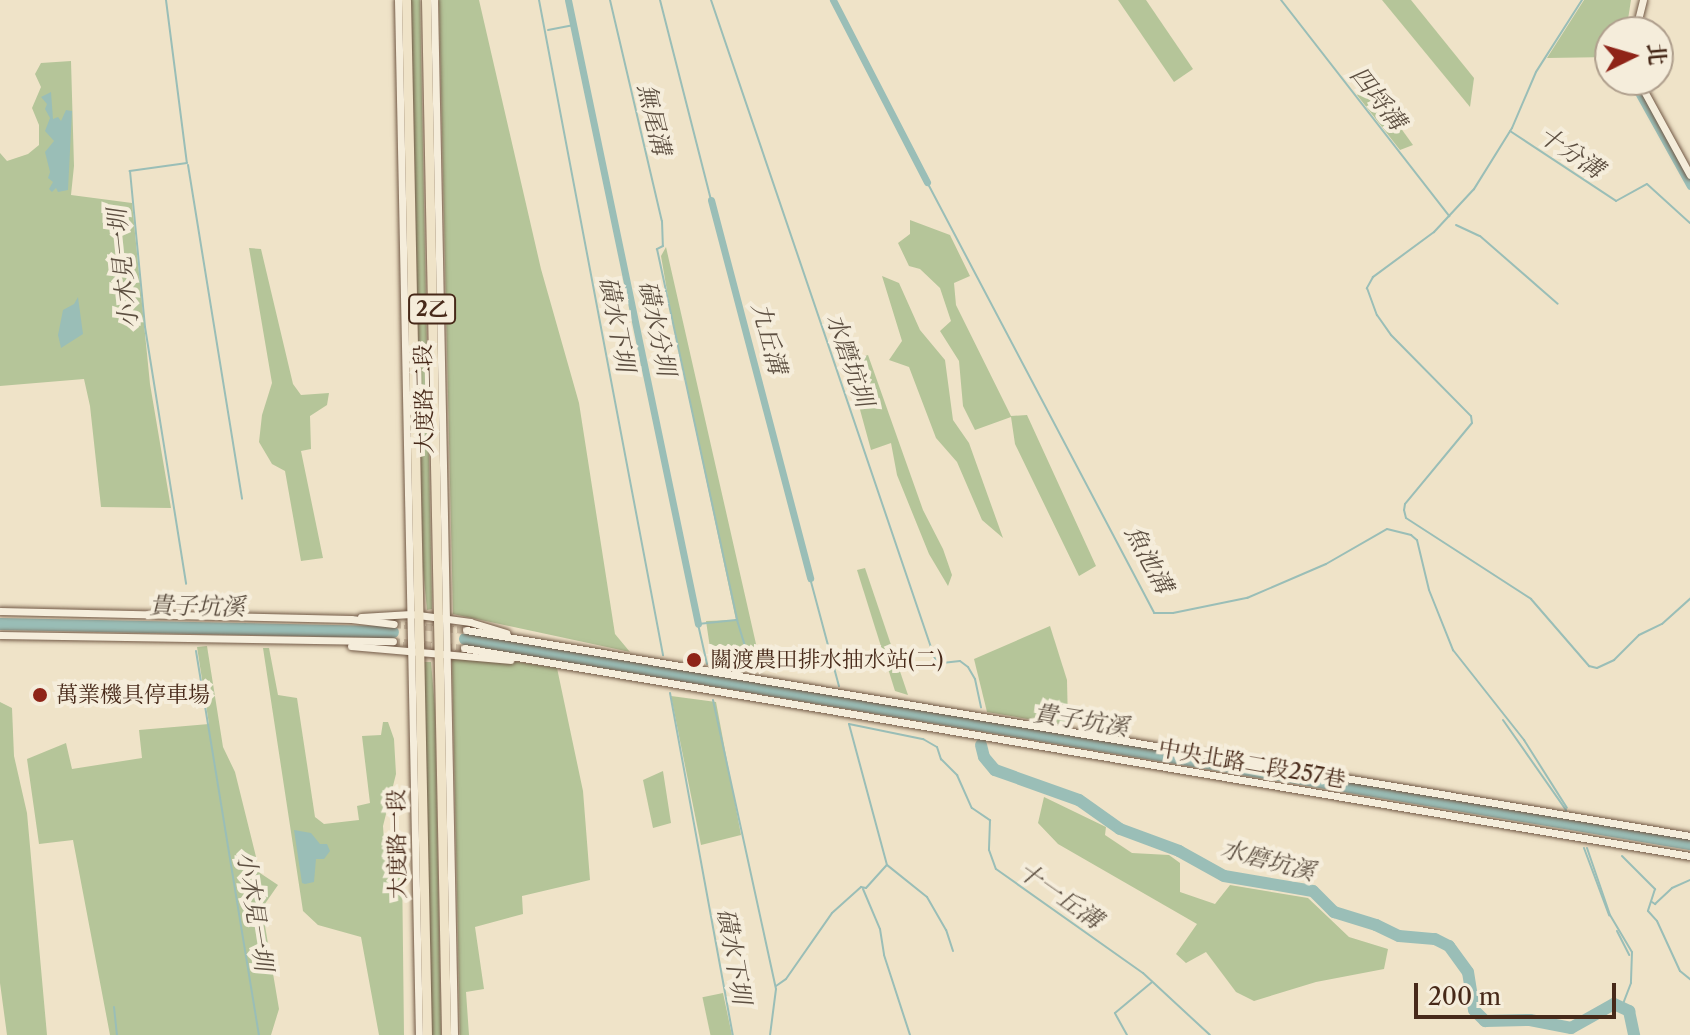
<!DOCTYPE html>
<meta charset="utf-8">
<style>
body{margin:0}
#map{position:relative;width:1690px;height:1035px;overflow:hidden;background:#efe3c8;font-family:"Libre Caslon Text","Noto Serif TC",serif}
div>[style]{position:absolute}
.green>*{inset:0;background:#b5c599;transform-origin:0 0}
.water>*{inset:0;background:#9abeb7}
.stream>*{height:2px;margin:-1px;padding:0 1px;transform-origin:1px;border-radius:1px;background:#9abeb7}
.canal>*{height:7px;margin:-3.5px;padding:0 3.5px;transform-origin:3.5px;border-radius:3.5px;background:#9abeb7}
.river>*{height:12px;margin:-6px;padding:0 6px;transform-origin:6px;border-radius:6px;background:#9abeb7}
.minor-tunnel>*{height:7px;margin-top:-3.5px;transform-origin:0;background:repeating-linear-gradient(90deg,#cdbea5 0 7px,transparent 0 10.5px)}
.roads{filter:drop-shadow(0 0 2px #715845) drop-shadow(0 0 2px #715845)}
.minor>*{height:7px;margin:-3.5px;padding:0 3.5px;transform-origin:3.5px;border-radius:3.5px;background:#f5eddb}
.major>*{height:9px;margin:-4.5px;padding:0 4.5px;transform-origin:4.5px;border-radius:4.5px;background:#efe3c8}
.dots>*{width:22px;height:22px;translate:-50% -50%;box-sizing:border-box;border:4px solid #f5eddb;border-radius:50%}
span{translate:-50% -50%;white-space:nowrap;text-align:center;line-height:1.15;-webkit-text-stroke:8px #f5eddb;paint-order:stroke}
.shield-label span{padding:2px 6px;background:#f5eddb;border:2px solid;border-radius:6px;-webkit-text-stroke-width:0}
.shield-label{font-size:20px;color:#472919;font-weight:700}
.street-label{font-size:22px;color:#472919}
.poi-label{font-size:22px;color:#472919}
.left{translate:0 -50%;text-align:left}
.water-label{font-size:24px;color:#5c4e40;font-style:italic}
.north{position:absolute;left:1594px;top:16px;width:80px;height:80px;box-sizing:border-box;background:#f5eddb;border:2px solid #af9f8d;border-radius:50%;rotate:85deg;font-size:22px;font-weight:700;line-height:32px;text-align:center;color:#472919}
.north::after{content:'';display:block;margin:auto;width:28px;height:36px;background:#8f2418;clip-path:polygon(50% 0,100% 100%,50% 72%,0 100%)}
.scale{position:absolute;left:1414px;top:983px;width:202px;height:36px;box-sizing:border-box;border:4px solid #472919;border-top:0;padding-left:10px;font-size:24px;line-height:28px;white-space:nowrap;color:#472919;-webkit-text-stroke:6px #f5eddb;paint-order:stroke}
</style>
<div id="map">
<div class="green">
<div style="clip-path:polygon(411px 0,420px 0,432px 609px,427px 610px,423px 568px)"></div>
<div style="clip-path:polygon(439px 0,479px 0,541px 269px,579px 403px,615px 634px,630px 652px,453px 614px)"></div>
<div style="clip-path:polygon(1118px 0,1146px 0,1193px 69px,1174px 82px)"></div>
<div style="clip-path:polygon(1382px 0,1411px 0,1474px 78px,1470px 107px)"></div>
<div style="clip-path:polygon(1584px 0,1631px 0,1626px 32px,1610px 32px,1610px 57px,1547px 58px)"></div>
<div style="clip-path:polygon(71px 61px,74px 166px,71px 195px,132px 203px,150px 384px,171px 508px,101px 507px,90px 406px,84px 379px,0 386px,0 153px,7px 161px,28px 154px,39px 145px,39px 125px,32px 108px,41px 87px,35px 74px,41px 63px)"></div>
<div style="clip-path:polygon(1369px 84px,1413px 145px,1400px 150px,1357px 95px)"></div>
<div style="clip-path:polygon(910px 220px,950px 235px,970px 276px,954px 283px,956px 305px,1011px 416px,1027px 415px,1096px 566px,1079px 576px,1015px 444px,1011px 417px,975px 430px,963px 406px,959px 361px,940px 331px,951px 321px,940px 288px,920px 269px,909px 266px,898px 243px,910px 234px)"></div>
<div style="clip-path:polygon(666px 247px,761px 666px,752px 670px,712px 661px,706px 621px,736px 620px,671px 314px,661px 256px)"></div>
<div style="clip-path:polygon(249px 248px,261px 249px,293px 384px,301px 395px,329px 393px,327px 405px,310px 416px,311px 449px,301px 451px,323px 558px,301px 561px,285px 471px,272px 464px,259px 442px,262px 415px,272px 383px)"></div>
<div style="clip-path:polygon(882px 276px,899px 283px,920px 330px,945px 360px,953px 420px,969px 443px,1003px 538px,982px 520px,957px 462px,936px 438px,909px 367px,889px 360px,902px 341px)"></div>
<div style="clip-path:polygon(868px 355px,923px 510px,943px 549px,952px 575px,948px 586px,929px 554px,897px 475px,891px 443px,871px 450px,847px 362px)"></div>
<div style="clip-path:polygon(865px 568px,908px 695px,895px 691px,857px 570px)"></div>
<div style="clip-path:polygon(1050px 626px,1067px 680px,1068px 726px,987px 712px,974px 659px)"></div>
<div style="clip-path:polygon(207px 646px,223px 747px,235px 772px,260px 873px,278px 885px,262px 908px,279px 1009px,271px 1035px,110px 1035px,73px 840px,39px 844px,27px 759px,66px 743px,72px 769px,142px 758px,139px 730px,209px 724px,197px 647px)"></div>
<div style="clip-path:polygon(263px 648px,269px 648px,278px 695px,297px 698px,315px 817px,324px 824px,359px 820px,357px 806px,370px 803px,362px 736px,381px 735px,383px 722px,388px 722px,394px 739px,396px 774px,383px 826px,385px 857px,402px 863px,404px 1035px,379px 1035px,361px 937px,318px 925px,303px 911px)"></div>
<div style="clip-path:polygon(452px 657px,498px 659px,557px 668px,583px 791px,590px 880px,522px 896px,523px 914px,475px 927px,484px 989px,466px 992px,469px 1035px,460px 1035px)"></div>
<div style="clip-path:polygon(424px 662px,431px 662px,435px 709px,441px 1035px,432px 1035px)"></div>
<div style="clip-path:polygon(671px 696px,716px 702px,741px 835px,701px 845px)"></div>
<div style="clip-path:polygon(0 702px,12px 708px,14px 756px,27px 813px,47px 1035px,7px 1035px,0 983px)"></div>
<div style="clip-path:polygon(663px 771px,671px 823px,653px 828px,643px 780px)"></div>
<div style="clip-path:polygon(1044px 797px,1106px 827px,1105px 835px,1132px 853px,1169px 855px,1180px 863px,1180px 892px,1215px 904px,1230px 885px,1308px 898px,1349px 937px,1388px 949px,1384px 969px,1316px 982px,1254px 1001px,1236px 992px,1206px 952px,1186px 963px,1176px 954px,1197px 924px,1058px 844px,1038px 823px)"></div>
<div style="left:723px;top:993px;width:43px;height:21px;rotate:78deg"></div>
</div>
<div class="water">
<div style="clip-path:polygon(51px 92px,53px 119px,58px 117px,61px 121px,66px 110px,72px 111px,68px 190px,58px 192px,56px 188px,52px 192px,49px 189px,53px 182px,48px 178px,50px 172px,45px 152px,54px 141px,45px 131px,50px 118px,45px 109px,47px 104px,41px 97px)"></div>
<div style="clip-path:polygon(78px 297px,83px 334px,61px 348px,58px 335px,63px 310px,74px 304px)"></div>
<div style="clip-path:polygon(294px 830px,311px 833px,320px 844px,327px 844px,330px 851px,324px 859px,316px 859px,314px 882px,305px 884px,302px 883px)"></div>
</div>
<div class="stream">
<div style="left:166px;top:0;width:164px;rotate:82.7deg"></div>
<div style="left:187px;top:163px;width:58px;rotate:172deg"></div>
<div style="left:130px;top:171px;width:157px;rotate:84.5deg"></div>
<div style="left:145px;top:327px;width:260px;rotate:80.9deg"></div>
<div style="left:539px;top:0;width:667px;rotate:79.28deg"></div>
<div style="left:610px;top:0;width:227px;rotate:76.8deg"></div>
<div style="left:662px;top:221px;width:25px;rotate:88deg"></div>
<div style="left:663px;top:246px;width:7px;rotate:153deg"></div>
<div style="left:657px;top:249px;width:380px;rotate:77.8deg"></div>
<div style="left:737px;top:620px;width:37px;rotate:73deg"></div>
<div style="left:748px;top:655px;width:7px"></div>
<div style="left:755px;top:655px;width:13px;rotate:72deg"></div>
<div style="left:660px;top:0;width:206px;rotate:75.7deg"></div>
<div style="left:711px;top:0;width:696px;rotate:71.23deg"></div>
<div style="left:935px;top:659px;width:8px;rotate:30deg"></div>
<div style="left:942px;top:663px;width:18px;rotate:-6deg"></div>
<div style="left:960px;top:661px;width:10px;rotate:37deg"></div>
<div style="left:968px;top:667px;width:14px;rotate:60deg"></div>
<div style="left:975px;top:679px;width:29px;rotate:78deg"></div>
<div style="left:1281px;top:0;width:274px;rotate:52.1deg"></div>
<div style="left:1582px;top:0;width:85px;rotate:122.6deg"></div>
<div style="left:1536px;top:72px;width:61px;rotate:113.2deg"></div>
<div style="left:1512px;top:128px;width:72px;rotate:121.9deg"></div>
<div style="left:1474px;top:189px;width:59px;rotate:132.9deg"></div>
<div style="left:1434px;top:232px;width:76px;rotate:143.6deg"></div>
<div style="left:1373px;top:277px;width:13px;rotate:119deg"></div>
<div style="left:1367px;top:288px;width:29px;rotate:70deg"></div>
<div style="left:1377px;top:315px;width:24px;rotate:55deg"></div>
<div style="left:1391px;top:335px;width:114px;rotate:45.4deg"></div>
<div style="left:1471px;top:416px;width:7px;rotate:82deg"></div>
<div style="left:1472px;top:423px;width:105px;rotate:129.6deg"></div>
<div style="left:1405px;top:504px;width:6px;rotate:99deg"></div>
<div style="left:1404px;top:510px;width:8px;rotate:76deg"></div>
<div style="left:1406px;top:518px;width:149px;rotate:32.9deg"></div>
<div style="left:1531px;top:599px;width:89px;rotate:49.1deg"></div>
<div style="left:1589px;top:666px;width:8px;rotate:14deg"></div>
<div style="left:1597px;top:668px;width:19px;rotate:-25deg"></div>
<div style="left:1614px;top:660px;width:35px;rotate:-45deg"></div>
<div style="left:1639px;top:635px;width:25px;rotate:-26deg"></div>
<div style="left:1662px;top:624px;width:38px;rotate:-42deg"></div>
<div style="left:548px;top:30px;width:25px;rotate:-11deg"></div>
<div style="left:1510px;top:131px;width:127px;rotate:33.4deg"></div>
<div style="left:1616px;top:201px;width:35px;rotate:-29deg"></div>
<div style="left:1647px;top:184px;width:58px;rotate:42.2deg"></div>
<div style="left:188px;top:165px;width:338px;rotate:80.8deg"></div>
<div style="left:927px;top:182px;width:487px;rotate:62.2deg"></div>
<div style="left:1154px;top:613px;width:19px"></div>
<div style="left:1173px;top:613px;width:76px;rotate:-11.5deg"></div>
<div style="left:1247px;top:598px;width:86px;rotate:-23.3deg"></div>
<div style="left:1326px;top:564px;width:70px;rotate:-29.8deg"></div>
<div style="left:1387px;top:529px;width:25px;rotate:14deg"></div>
<div style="left:1411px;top:535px;width:8px;rotate:40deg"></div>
<div style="left:1417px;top:540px;width:51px;rotate:76.5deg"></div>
<div style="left:1429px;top:590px;width:65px;rotate:68.2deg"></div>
<div style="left:1453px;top:650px;width:115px;rotate:51.7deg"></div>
<div style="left:1524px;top:740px;width:80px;rotate:57.7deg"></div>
<div style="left:1456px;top:225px;width:26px;rotate:25deg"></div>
<div style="left:1480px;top:236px;width:103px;rotate:41.1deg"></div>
<div style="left:810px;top:578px;width:112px;rotate:75deg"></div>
<div style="left:196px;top:651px;width:389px;rotate:80.7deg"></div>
<div style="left:707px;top:664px;width:41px;rotate:-102.7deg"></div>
<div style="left:698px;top:624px;width:38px;rotate:-6deg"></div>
<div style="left:670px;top:693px;width:348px;rotate:79.6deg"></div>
<div style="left:713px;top:700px;width:296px;rotate:77.7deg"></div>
<div style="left:776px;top:989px;width:46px;rotate:97.4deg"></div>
<div style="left:1503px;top:720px;width:110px;rotate:55deg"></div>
<div style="left:1584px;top:848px;width:72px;rotate:69.5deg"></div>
<div style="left:1587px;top:848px;width:71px;rotate:71.1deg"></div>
<div style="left:1610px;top:915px;width:43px;rotate:59.3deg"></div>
<div style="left:1632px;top:952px;width:31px;rotate:92deg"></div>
<div style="left:1631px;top:983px;width:25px;rotate:111deg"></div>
<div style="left:1622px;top:856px;width:47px;rotate:45deg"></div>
<div style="left:1655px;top:889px;width:23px;rotate:108deg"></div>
<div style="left:1648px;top:911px;width:13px;rotate:48deg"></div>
<div style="left:1657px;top:921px;width:55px;rotate:65.3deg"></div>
<div style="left:1680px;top:971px;width:13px;rotate:39deg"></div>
<div style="left:863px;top:889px;width:43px;rotate:67deg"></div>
<div style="left:880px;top:929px;width:26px;rotate:81deg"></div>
<div style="left:884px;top:955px;width:84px;rotate:72deg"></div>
<div style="left:1652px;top:902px;width:4px;rotate:34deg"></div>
<div style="left:1655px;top:904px;width:23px;rotate:-43deg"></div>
<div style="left:1672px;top:888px;width:20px;rotate:-24deg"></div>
<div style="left:1617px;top:931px;width:27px;rotate:63deg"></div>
<div style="left:953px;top:951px;width:22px;rotate:-108deg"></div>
<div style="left:946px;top:930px;width:38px;rotate:-120deg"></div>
<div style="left:927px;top:897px;width:51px;rotate:-141.3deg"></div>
<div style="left:887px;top:865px;width:146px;rotate:-105.1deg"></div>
<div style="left:849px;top:724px;width:76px;rotate:11.5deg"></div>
<div style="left:923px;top:739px;width:16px;rotate:30deg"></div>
<div style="left:937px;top:747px;width:13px;rotate:72deg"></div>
<div style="left:941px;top:759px;width:23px;rotate:45deg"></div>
<div style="left:957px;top:775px;width:36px;rotate:66deg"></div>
<div style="left:972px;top:808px;width:22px;rotate:34deg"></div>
<div style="left:990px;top:820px;width:30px;rotate:92deg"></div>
<div style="left:989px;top:850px;width:20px;rotate:70deg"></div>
<div style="left:996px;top:869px;width:180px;rotate:35.3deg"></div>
<div style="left:1143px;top:973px;width:91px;rotate:42.8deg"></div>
<div style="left:776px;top:986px;width:12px;rotate:-35deg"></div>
<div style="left:786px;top:979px;width:80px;rotate:-55.1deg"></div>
<div style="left:832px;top:913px;width:39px;rotate:-42deg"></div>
<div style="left:861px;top:887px;width:5px;rotate:11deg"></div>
<div style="left:866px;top:888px;width:31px;rotate:-48deg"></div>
<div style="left:114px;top:1007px;width:28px;rotate:84deg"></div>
<div style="left:1127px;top:1035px;width:25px;rotate:-119deg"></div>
<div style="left:1115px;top:1013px;width:48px;rotate:-40deg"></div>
</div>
<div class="canal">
<div style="left:568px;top:0;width:637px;rotate:78.23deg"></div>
<div style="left:833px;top:0;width:205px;rotate:62.7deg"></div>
<div style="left:1631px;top:80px;width:121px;rotate:60.9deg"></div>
<div style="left:711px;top:200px;width:391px;rotate:75.3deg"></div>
</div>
<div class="river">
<div style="left:0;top:624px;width:393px;rotate:1.2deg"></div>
<div style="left:465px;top:639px;width:1242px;rotate:9.5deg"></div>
<div style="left:981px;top:745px;width:12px;rotate:76deg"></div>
<div style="left:984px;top:757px;width:17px;rotate:50deg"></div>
<div style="left:995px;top:770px;width:89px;rotate:19.7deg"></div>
<div style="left:1079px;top:800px;width:50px;rotate:35.3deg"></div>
<div style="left:1120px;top:829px;width:63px;rotate:20.4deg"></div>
<div style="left:1179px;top:851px;width:51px;rotate:29.1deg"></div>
<div style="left:1224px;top:876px;width:90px;rotate:9.6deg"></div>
<div style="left:1313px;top:891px;width:30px;rotate:45deg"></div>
<div style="left:1334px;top:912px;width:44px;rotate:17.2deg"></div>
<div style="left:1376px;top:925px;width:25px;rotate:26deg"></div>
<div style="left:1399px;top:936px;width:36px;rotate:5deg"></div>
<div style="left:1435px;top:939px;width:16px;rotate:27deg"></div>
<div style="left:1449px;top:946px;width:32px;rotate:54deg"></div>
<div style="left:1468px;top:972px;width:38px;rotate:81deg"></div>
<div style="left:1474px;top:1010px;width:16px;rotate:45deg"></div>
<div style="left:1485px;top:1021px;width:45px;rotate:-1.3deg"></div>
<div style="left:1530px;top:1020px;width:42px;rotate:11deg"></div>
<div style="left:1571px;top:1028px;width:49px;rotate:-29.2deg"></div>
<div style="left:1614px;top:1004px;width:17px;rotate:25deg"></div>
<div style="left:1629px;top:1011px;width:25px;rotate:78deg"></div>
</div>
<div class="minor-tunnel">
<div style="left:394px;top:624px;width:72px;rotate:4.8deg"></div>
<div style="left:393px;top:641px;width:71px;rotate:5.6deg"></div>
</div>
<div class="roads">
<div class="minor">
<div style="left:398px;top:0;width:1035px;rotate:88.84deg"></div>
<div style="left:434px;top:0;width:1035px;rotate:88.89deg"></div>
<div style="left:1635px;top:32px;width:33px;rotate:-76deg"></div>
<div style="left:1638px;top:80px;width:108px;rotate:61.3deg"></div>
<div style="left:0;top:611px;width:351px;rotate:1.3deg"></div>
<div style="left:351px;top:619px;width:43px;rotate:6.6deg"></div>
<div style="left:361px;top:617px;width:50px;rotate:-3.4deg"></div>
<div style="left:411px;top:614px;width:60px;rotate:7.7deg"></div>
<div style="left:470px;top:622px;width:38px;rotate:17deg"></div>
<div style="left:466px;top:630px;width:1241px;rotate:9.55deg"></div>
<div style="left:0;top:635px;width:393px;rotate:0.9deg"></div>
<div style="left:351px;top:646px;width:160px;rotate:5deg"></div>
<div style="left:464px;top:648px;width:1244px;rotate:9.63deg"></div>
</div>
<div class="major">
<div style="left:406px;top:0;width:1035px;rotate:88.84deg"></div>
<div style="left:426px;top:0;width:1035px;rotate:88.89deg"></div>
</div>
</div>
<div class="dots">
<div style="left:694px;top:660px;background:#8f2418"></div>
<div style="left:40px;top:695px;background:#8f2418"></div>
</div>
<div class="shield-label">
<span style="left:432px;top:309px">2乙</span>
</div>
<div class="street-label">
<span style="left:424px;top:399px;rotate:-91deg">大度路二段</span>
<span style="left:1252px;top:764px;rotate:10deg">中央北路二段257巷</span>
<span style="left:397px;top:844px;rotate:-91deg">大度路一段</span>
</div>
<div class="poi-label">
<span class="left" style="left:710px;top:660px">關渡農田排水抽水站(二)</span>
<span class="left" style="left:56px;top:695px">萬業機具停車場</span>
</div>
<div class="water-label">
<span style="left:1378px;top:98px;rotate:52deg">四埒溝</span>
<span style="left:654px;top:119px;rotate:77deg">無尾溝</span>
<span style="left:1571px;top:152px;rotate:34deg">十分溝</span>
<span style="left:123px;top:269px;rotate:-96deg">小木見一圳</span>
<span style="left:617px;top:324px;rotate:79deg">磺水下圳</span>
<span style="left:657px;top:328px;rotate:78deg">磺水分圳</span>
<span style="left:769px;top:338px;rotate:75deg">九丘溝</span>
<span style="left:850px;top:360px;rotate:71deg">水磨坑圳</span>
<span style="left:1149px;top:559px;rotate:62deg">魚池溝</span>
<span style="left:197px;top:606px;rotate:1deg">貴子坑溪</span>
<span style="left:1081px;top:720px;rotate:9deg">貴子坑溪</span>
<span style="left:1268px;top:860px;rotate:15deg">水磨坑溪</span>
<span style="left:1060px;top:895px;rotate:35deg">十一丘溝</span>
<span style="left:255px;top:911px;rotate:81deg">小木見一圳</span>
<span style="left:734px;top:956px;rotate:80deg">磺水下圳</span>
</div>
<div class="north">北</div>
<div class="scale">200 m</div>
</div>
